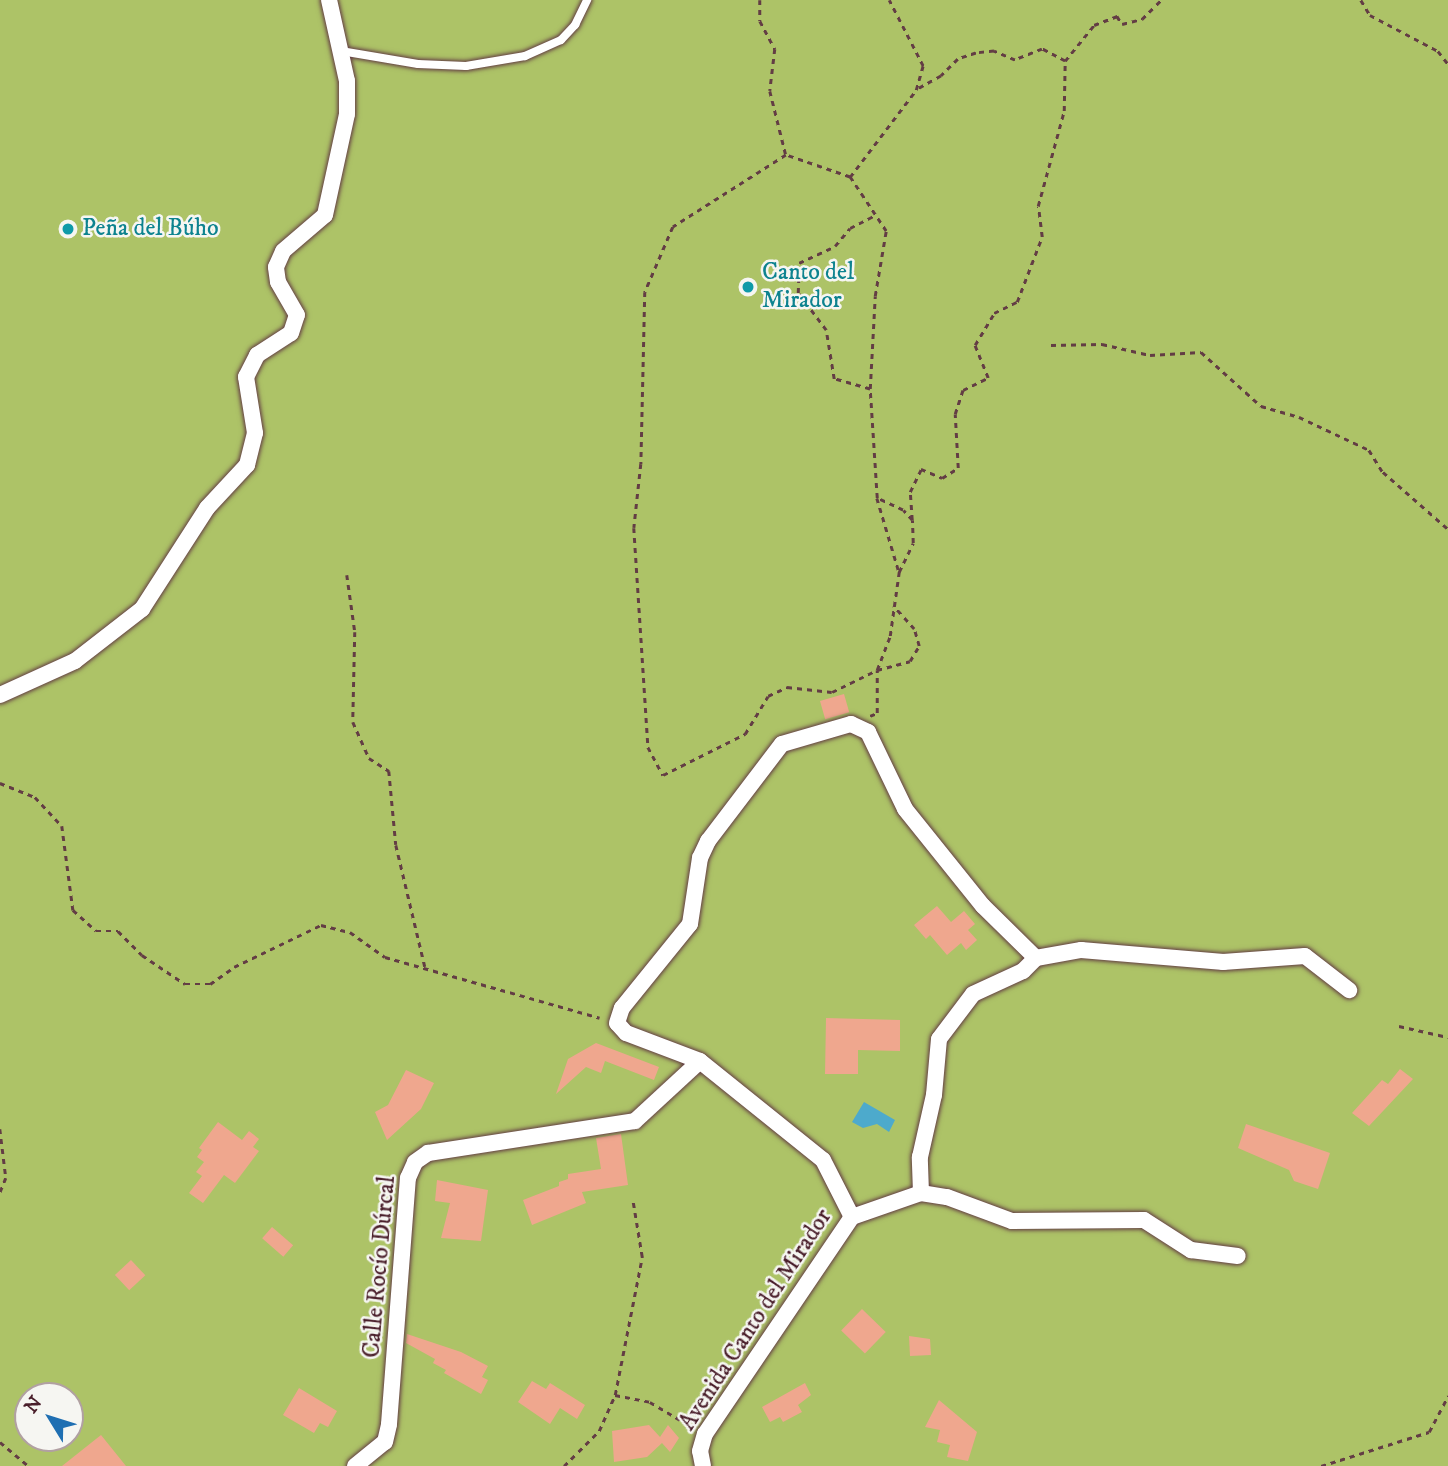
<!DOCTYPE html>
<meta charset="utf-8">
<style>
body{margin:0}
#map{position:relative;width:1448px;height:1466px;overflow:hidden;background:#eeead5;font-family:"IM FELL DW Pica",serif}
div>[style]{position:absolute}
.green>*{inset:0;background:#adc367}
.water>*{inset:0;background:#4daacc}
.building>*{inset:0;background:#efa78e;transform-origin:0 0}
.path>*{height:2.5px;margin-top:-1.25px;transform-origin:0;background:repeating-linear-gradient(90deg,#633d44 0 5px,transparent 0 10px)}
.roads{filter:drop-shadow(0 0 2px #633d44) drop-shadow(0 0 2px #633d44)}
.lane>*{height:8px;margin:-4px;padding:0 4px;transform-origin:4px;border-radius:4px;background:#fff}
.street>*{height:16px;margin:-8px;padding:0 8px;transform-origin:8px;border-radius:8px;background:#fff}
.dots>*{width:19px;height:19px;translate:-50% -50%;box-sizing:border-box;border:4px solid #f6f6f2;border-radius:50%}
span{translate:-50% -50%;white-space:nowrap;text-align:center;line-height:1.15;-webkit-text-stroke:5px #f6f6f2;paint-order:stroke}
.culture-label{font-size:24px;color:#0d838f}
.left{translate:0 -50%;text-align:left}
.street-label{font-size:24px;color:#4a1f2b}
.north{position:absolute;left:14px;top:1382px;width:70px;height:70px;box-sizing:border-box;background:#f6f6f2;border:2px solid #b1a0a2;border-radius:50%;rotate:308deg;font-size:19px;font-weight:700;line-height:28px;text-align:center;color:#4a1f2b}
.north::after{content:'';display:block;margin:auto;width:24px;height:32px;background:#1f6fb2;clip-path:polygon(50% 0,100% 100%,50% 72%,0 100%)}
</style>
<div id="map">
<div class="green">
<div style="clip-path:polygon(evenodd,0 0,1448px 0,1448px 1466px,0 1466px,0 0,28px 1396px,70px 1396px,70px 1438px,28px 1438px,28px 1396px)"></div>
</div>
<div class="water">
<div style="clip-path:polygon(864px 1102px,895px 1120px,889px 1132px,877px 1124px,863px 1128px,852px 1122px)"></div>
</div>
<div class="building">
<div style="left:844px;top:694px;width:19px;height:25px;rotate:74deg"></div>
<div style="clip-path:polygon(937px 906px,951px 922px,964px 911px,975px 924px,968px 930px,977px 940px,966px 950px,961px 943px,947px 955px,930px 935px,926px 939px,914px 925px)"></div>
<div style="clip-path:polygon(826px 1018px,900px 1020px,900px 1051px,858px 1050px,858px 1074px,825px 1074px)"></div>
<div style="clip-path:polygon(596px 1043px,659px 1067px,654px 1080px,605px 1061px,601px 1073px,586px 1067px,556px 1094px,568px 1059px)"></div>
<div style="clip-path:polygon(1400px 1069px,1413px 1079px,1369px 1126px,1352px 1113px,1382px 1080px,1388px 1084px)"></div>
<div style="clip-path:polygon(406px 1070px,434px 1083px,421px 1109px,387px 1140px,375px 1112px,388px 1105px)"></div>
<div style="clip-path:polygon(218px 1122px,242px 1140px,249px 1131px,259px 1139px,253px 1147px,259px 1151px,235px 1183px,224px 1175px,203px 1203px,189px 1193px,202px 1176px,196px 1172px,204px 1162px,197px 1157px,202px 1150px,199px 1148px)"></div>
<div style="clip-path:polygon(1246px 1124px,1330px 1153px,1318px 1189px,1294px 1181px,1289px 1170px,1238px 1148px)"></div>
<div style="clip-path:polygon(621px 1134px,628px 1185px,582px 1192px,586px 1203px,532px 1225px,523px 1200px,559px 1186px,559px 1182px,568px 1179px,568px 1174px,601px 1169px,596px 1138px)"></div>
<div style="clip-path:polygon(437px 1180px,488px 1190px,481px 1241px,441px 1238px,450px 1203px,435px 1201px)"></div>
<div style="left:272px;top:1227px;width:28px;height:15px;rotate:41deg"></div>
<div style="left:131px;top:1260px;width:21px;height:22px;rotate:47deg"></div>
<div style="left:862px;top:1309px;width:33px;height:30px;rotate:44deg"></div>
<div style="clip-path:polygon(407px 1334px,461px 1352px,488px 1366px,482px 1377px,488px 1380px,481px 1394px,444px 1373px,446px 1370px,433px 1363px,435px 1359px,406px 1343px)"></div>
<div style="clip-path:polygon(909px 1336px,930px 1339px,931px 1355px,910px 1356px)"></div>
<div style="clip-path:polygon(532px 1381px,546px 1389px,550px 1383px,585px 1405px,577px 1419px,560px 1408px,550px 1424px,518px 1402px)"></div>
<div style="clip-path:polygon(805px 1383px,811px 1395px,798px 1405px,802px 1412px,783px 1422px,780px 1417px,770px 1422px,762px 1407px)"></div>
<div style="clip-path:polygon(299px 1388px,337px 1411px,328px 1427px,320px 1423px,314px 1433px,283px 1415px)"></div>
<div style="clip-path:polygon(939px 1400px,977px 1432px,968px 1461px,947px 1457px,950px 1445px,937px 1442px,940px 1430px,925px 1427px)"></div>
<div style="clip-path:polygon(649px 1425px,660px 1437px,668px 1425px,679px 1438px,670px 1452px,662px 1443px,647px 1457px,614px 1462px,612px 1431px)"></div>
<div style="clip-path:polygon(101px 1435px,126px 1466px,62px 1466px)"></div>
</div>
<div class="path">
<div style="left:760px;top:0;width:21px;rotate:90deg"></div>
<div style="left:760px;top:21px;width:32px;rotate:62deg"></div>
<div style="left:775px;top:49px;width:42px;rotate:96.8deg"></div>
<div style="left:770px;top:91px;width:66px;rotate:76deg"></div>
<div style="left:1361px;top:0;width:17px;rotate:59deg"></div>
<div style="left:1370px;top:15px;width:77px;rotate:27.9deg"></div>
<div style="left:1438px;top:51px;width:16px;rotate:52deg"></div>
<div style="left:1065px;top:61px;width:46px;rotate:-51.1deg"></div>
<div style="left:1094px;top:25px;width:25px;rotate:-21deg"></div>
<div style="left:1117px;top:16px;width:9px;rotate:58deg"></div>
<div style="left:1122px;top:24px;width:21px;rotate:-14deg"></div>
<div style="left:1142px;top:19px;width:27px;rotate:-45deg"></div>
<div style="left:850px;top:177px;width:68px;rotate:-161deg"></div>
<div style="left:786px;top:155px;width:134px;rotate:147.5deg"></div>
<div style="left:673px;top:227px;width:71px;rotate:113.3deg"></div>
<div style="left:645px;top:292px;width:172px;rotate:91.3deg"></div>
<div style="left:641px;top:464px;width:64px;rotate:96.2deg"></div>
<div style="left:634px;top:528px;width:219px;rotate:86.3deg"></div>
<div style="left:648px;top:747px;width:32px;rotate:62deg"></div>
<div style="left:663px;top:775px;width:92px;rotate:-26.6deg"></div>
<div style="left:745px;top:734px;width:44px;rotate:-58.8deg"></div>
<div style="left:768px;top:696px;width:21px;rotate:-25deg"></div>
<div style="left:787px;top:687px;width:45px;rotate:6.3deg"></div>
<div style="left:832px;top:692px;width:50px;rotate:-26.1deg"></div>
<div style="left:877px;top:670px;width:34px;rotate:-15deg"></div>
<div style="left:910px;top:661px;width:17px;rotate:-59deg"></div>
<div style="left:919px;top:646px;width:18px;rotate:-106deg"></div>
<div style="left:914px;top:629px;width:31px;rotate:-132deg"></div>
<div style="left:1051px;top:345px;width:51px;rotate:-1.1deg"></div>
<div style="left:1102px;top:344px;width:49px;rotate:12.9deg"></div>
<div style="left:1150px;top:355px;width:51px;rotate:-3.4deg"></div>
<div style="left:1201px;top:352px;width:81px;rotate:42deg"></div>
<div style="left:1261px;top:406px;width:40px;rotate:16deg"></div>
<div style="left:1299px;top:417px;width:77px;rotate:25.2deg"></div>
<div style="left:1369px;top:450px;width:26px;rotate:58deg"></div>
<div style="left:1383px;top:472px;width:86px;rotate:41.2deg"></div>
<div style="left:870px;top:389px;width:37px;rotate:-164deg"></div>
<div style="left:834px;top:379px;width:50px;rotate:-99.3deg"></div>
<div style="left:826px;top:330px;width:46px;rotate:-127.1deg"></div>
<div style="left:798px;top:293px;width:30px;rotate:-88deg"></div>
<div style="left:799px;top:263px;width:40px;rotate:-25deg"></div>
<div style="left:835px;top:246px;width:23px;rotate:-50deg"></div>
<div style="left:850px;top:228px;width:28px;rotate:-27deg"></div>
<div style="left:877px;top:498px;width:77px;rotate:73.4deg"></div>
<div style="left:912px;top:520px;width:28px;rotate:-94deg"></div>
<div style="left:910px;top:492px;width:25px;rotate:-64deg"></div>
<div style="left:921px;top:469px;width:23px;rotate:23deg"></div>
<div style="left:942px;top:478px;width:19px;rotate:-32deg"></div>
<div style="left:958px;top:468px;width:54px;rotate:-93.2deg"></div>
<div style="left:955px;top:414px;width:25px;rotate:-72deg"></div>
<div style="left:963px;top:390px;width:28px;rotate:-26deg"></div>
<div style="left:988px;top:378px;width:35px;rotate:-112deg"></div>
<div style="left:975px;top:345px;width:37px;rotate:-59deg"></div>
<div style="left:994px;top:313px;width:25px;rotate:-26deg"></div>
<div style="left:1017px;top:302px;width:70px;rotate:-69deg"></div>
<div style="left:1042px;top:237px;width:31px;rotate:-97deg"></div>
<div style="left:1038px;top:206px;width:98px;rotate:-74.7deg"></div>
<div style="left:1064px;top:111px;width:50px;rotate:-88.9deg"></div>
<div style="left:1065px;top:61px;width:26px;rotate:-152deg"></div>
<div style="left:1042px;top:49px;width:29px;rotate:158deg"></div>
<div style="left:1015px;top:60px;width:23px;rotate:-157deg"></div>
<div style="left:994px;top:51px;width:18px;rotate:174deg"></div>
<div style="left:976px;top:53px;width:19px;rotate:162deg"></div>
<div style="left:958px;top:59px;width:24px;rotate:135deg"></div>
<div style="left:941px;top:76px;width:29px;rotate:151deg"></div>
<div style="left:347px;top:575px;width:58px;rotate:82deg"></div>
<div style="left:355px;top:632px;width:90px;rotate:91.3deg"></div>
<div style="left:353px;top:722px;width:39px;rotate:66deg"></div>
<div style="left:369px;top:758px;width:24px;rotate:33deg"></div>
<div style="left:389px;top:771px;width:74px;rotate:84.6deg"></div>
<div style="left:396px;top:845px;width:125px;rotate:76.6deg"></div>
<div style="left:870px;top:716px;width:8px;rotate:-23deg"></div>
<div style="left:877px;top:713px;width:43px;rotate:-90deg"></div>
<div style="left:877px;top:670px;width:36px;rotate:-69deg"></div>
<div style="left:890px;top:636px;width:65px;rotate:-82deg"></div>
<div style="left:899px;top:572px;width:32px;rotate:-64deg"></div>
<div style="left:913px;top:543px;width:23px;rotate:-92deg"></div>
<div style="left:912px;top:520px;width:13px;rotate:-132deg"></div>
<div style="left:903px;top:510px;width:29px;rotate:-155deg"></div>
<div style="left:877px;top:498px;width:109px;rotate:-93.7deg"></div>
<div style="left:870px;top:389px;width:93px;rotate:-86.9deg"></div>
<div style="left:875px;top:296px;width:66px;rotate:-80.4deg"></div>
<div style="left:886px;top:231px;width:65px;rotate:-123.7deg"></div>
<div style="left:850px;top:177px;width:109px;rotate:-52.8deg"></div>
<div style="left:916px;top:90px;width:25px;rotate:-74deg"></div>
<div style="left:923px;top:66px;width:74px;rotate:-117.3deg"></div>
<div style="left:0;top:783px;width:38px;rotate:22deg"></div>
<div style="left:35px;top:797px;width:40px;rotate:47deg"></div>
<div style="left:62px;top:826px;width:85px;rotate:82.5deg"></div>
<div style="left:73px;top:910px;width:31px;rotate:42deg"></div>
<div style="left:96px;top:931px;width:22px"></div>
<div style="left:118px;top:931px;width:34px;rotate:45deg"></div>
<div style="left:142px;top:955px;width:52px;rotate:34deg"></div>
<div style="left:185px;top:984px;width:25px"></div>
<div style="left:210px;top:984px;width:29px;rotate:-35deg"></div>
<div style="left:234px;top:967px;width:97px;rotate:-25.8deg"></div>
<div style="left:321px;top:925px;width:30px;rotate:14deg"></div>
<div style="left:350px;top:932px;width:43px;rotate:35.5deg"></div>
<div style="left:385px;top:957px;width:223px;rotate:15.8deg"></div>
<div style="left:1399px;top:1026px;width:50px;rotate:12.7deg"></div>
<div style="left:0;top:1129px;width:49px;rotate:83deg"></div>
<div style="left:6px;top:1178px;width:16px;rotate:112deg"></div>
<div style="left:615px;top:1395px;width:36px;rotate:11deg"></div>
<div style="left:650px;top:1402px;width:49px;rotate:30.8deg"></div>
<div style="left:0;top:1442px;width:38px;rotate:40deg"></div>
<div style="left:564px;top:1466px;width:49px;rotate:-45deg"></div>
<div style="left:599px;top:1431px;width:39px;rotate:-66deg"></div>
<div style="left:615px;top:1395px;width:141px;rotate:-78.9deg"></div>
<div style="left:642px;top:1257px;width:56px;rotate:-99.3deg"></div>
<div style="left:1321px;top:1466px;width:113px;rotate:-17.5deg"></div>
<div style="left:1429px;top:1432px;width:41px;rotate:-62.2deg"></div>
</div>
<div class="roads">
<div class="lane">
<div style="left:341px;top:51px;width:78px;rotate:9.6deg"></div>
<div style="left:418px;top:64px;width:48px;rotate:2.4deg"></div>
<div style="left:466px;top:66px;width:60px;rotate:-9.6deg"></div>
<div style="left:525px;top:56px;width:39px;rotate:-24deg"></div>
<div style="left:561px;top:40px;width:21px;rotate:-47deg"></div>
<div style="left:575px;top:25px;width:28px;rotate:-64deg"></div>
</div>
<div class="street">
<div style="left:0;top:695px;width:82px;rotate:-24.4deg"></div>
<div style="left:75px;top:661px;width:85px;rotate:-37.8deg"></div>
<div style="left:142px;top:609px;width:120px;rotate:-57.2deg"></div>
<div style="left:207px;top:508px;width:59px;rotate:-47.1deg"></div>
<div style="left:247px;top:465px;width:33px;rotate:-76deg"></div>
<div style="left:255px;top:433px;width:57px;rotate:-99.1deg"></div>
<div style="left:246px;top:377px;width:25px;rotate:-63deg"></div>
<div style="left:257px;top:355px;width:40px;rotate:-32.9deg"></div>
<div style="left:291px;top:333px;width:19px;rotate:-72deg"></div>
<div style="left:297px;top:315px;width:38px;rotate:-120deg"></div>
<div style="left:278px;top:282px;width:15px;rotate:-98deg"></div>
<div style="left:276px;top:267px;width:17px;rotate:-66deg"></div>
<div style="left:283px;top:251px;width:55px;rotate:-40.6deg"></div>
<div style="left:325px;top:215px;width:103px;rotate:-77.7deg"></div>
<div style="left:347px;top:114px;width:33px;rotate:-90deg"></div>
<div style="left:347px;top:81px;width:83px;rotate:-102.5deg"></div>
<div style="left:921px;top:1193px;width:36px;rotate:-92deg"></div>
<div style="left:920px;top:1157px;width:64px;rotate:-77.3deg"></div>
<div style="left:934px;top:1095px;width:56px;rotate:-84.9deg"></div>
<div style="left:939px;top:1039px;width:56px;rotate:-52.9deg"></div>
<div style="left:973px;top:994px;width:55px;rotate:-24.7deg"></div>
<div style="left:1023px;top:971px;width:18px;rotate:-45deg"></div>
<div style="left:852px;top:1217px;width:73px;rotate:-19.2deg"></div>
<div style="left:921px;top:1193px;width:26px;rotate:9deg"></div>
<div style="left:947px;top:1197px;width:69px;rotate:20.3deg"></div>
<div style="left:1012px;top:1221px;width:132px;rotate:-0.4deg"></div>
<div style="left:1144px;top:1220px;width:56px;rotate:32.6deg"></div>
<div style="left:1191px;top:1250px;width:47px;rotate:7.3deg"></div>
<div style="left:355px;top:1466px;width:38px;rotate:-39deg"></div>
<div style="left:385px;top:1442px;width:18px;rotate:-77deg"></div>
<div style="left:389px;top:1424px;width:247px;rotate:-85.6deg"></div>
<div style="left:408px;top:1178px;width:17px;rotate:-66deg"></div>
<div style="left:415px;top:1162px;width:16px;rotate:-35deg"></div>
<div style="left:428px;top:1153px;width:209px;rotate:-8.8deg"></div>
<div style="left:635px;top:1121px;width:88px;rotate:-42.7deg"></div>
<div style="left:703px;top:1466px;width:15px;rotate:-101deg"></div>
<div style="left:700px;top:1451px;width:18px;rotate:-74deg"></div>
<div style="left:705px;top:1434px;width:262px;rotate:-55.9deg"></div>
<div style="left:852px;top:1217px;width:64px;rotate:-117deg"></div>
<div style="left:823px;top:1160px;width:158px;rotate:-141.2deg"></div>
<div style="left:700px;top:1061px;width:79px;rotate:-159.3deg"></div>
<div style="left:626px;top:1033px;width:13px;rotate:-132deg"></div>
<div style="left:617px;top:1023px;width:16px;rotate:-72deg"></div>
<div style="left:622px;top:1008px;width:108px;rotate:-51deg"></div>
<div style="left:690px;top:924px;width:67px;rotate:-81.4deg"></div>
<div style="left:700px;top:858px;width:19px;rotate:-65deg"></div>
<div style="left:708px;top:841px;width:122px;rotate:-52.7deg"></div>
<div style="left:782px;top:744px;width:72px;rotate:-16.2deg"></div>
<div style="left:851px;top:724px;width:19px;rotate:25deg"></div>
<div style="left:868px;top:732px;width:85px;rotate:64.3deg"></div>
<div style="left:905px;top:809px;width:124px;rotate:51.2deg"></div>
<div style="left:983px;top:906px;width:74px;rotate:44.5deg"></div>
<div style="left:1036px;top:958px;width:46px;rotate:-10.1deg"></div>
<div style="left:1081px;top:950px;width:143px;rotate:4.8deg"></div>
<div style="left:1223px;top:962px;width:82px;rotate:-4.2deg"></div>
<div style="left:1305px;top:956px;width:56px;rotate:37.7deg"></div>
</div>
</div>
<div class="dots">
<div style="left:68px;top:229px;background:#0f9aa8"></div>
<div style="left:748px;top:287px;background:#0f9aa8"></div>
</div>
<div class="culture-label">
<span class="left" style="left:82px;top:229px">Peña del Búho</span>
<span class="left" style="left:762px;top:287px">Canto del<br>Mirador</span>
</div>
<div class="street-label">
<span style="left:380px;top:1267px;rotate:-85deg">Calle Rocío Dúrcal</span>
<span style="left:756px;top:1320px;rotate:-57deg">Avenida Canto del Mirador</span>
</div>
<div class="north">N</div>
</div>
